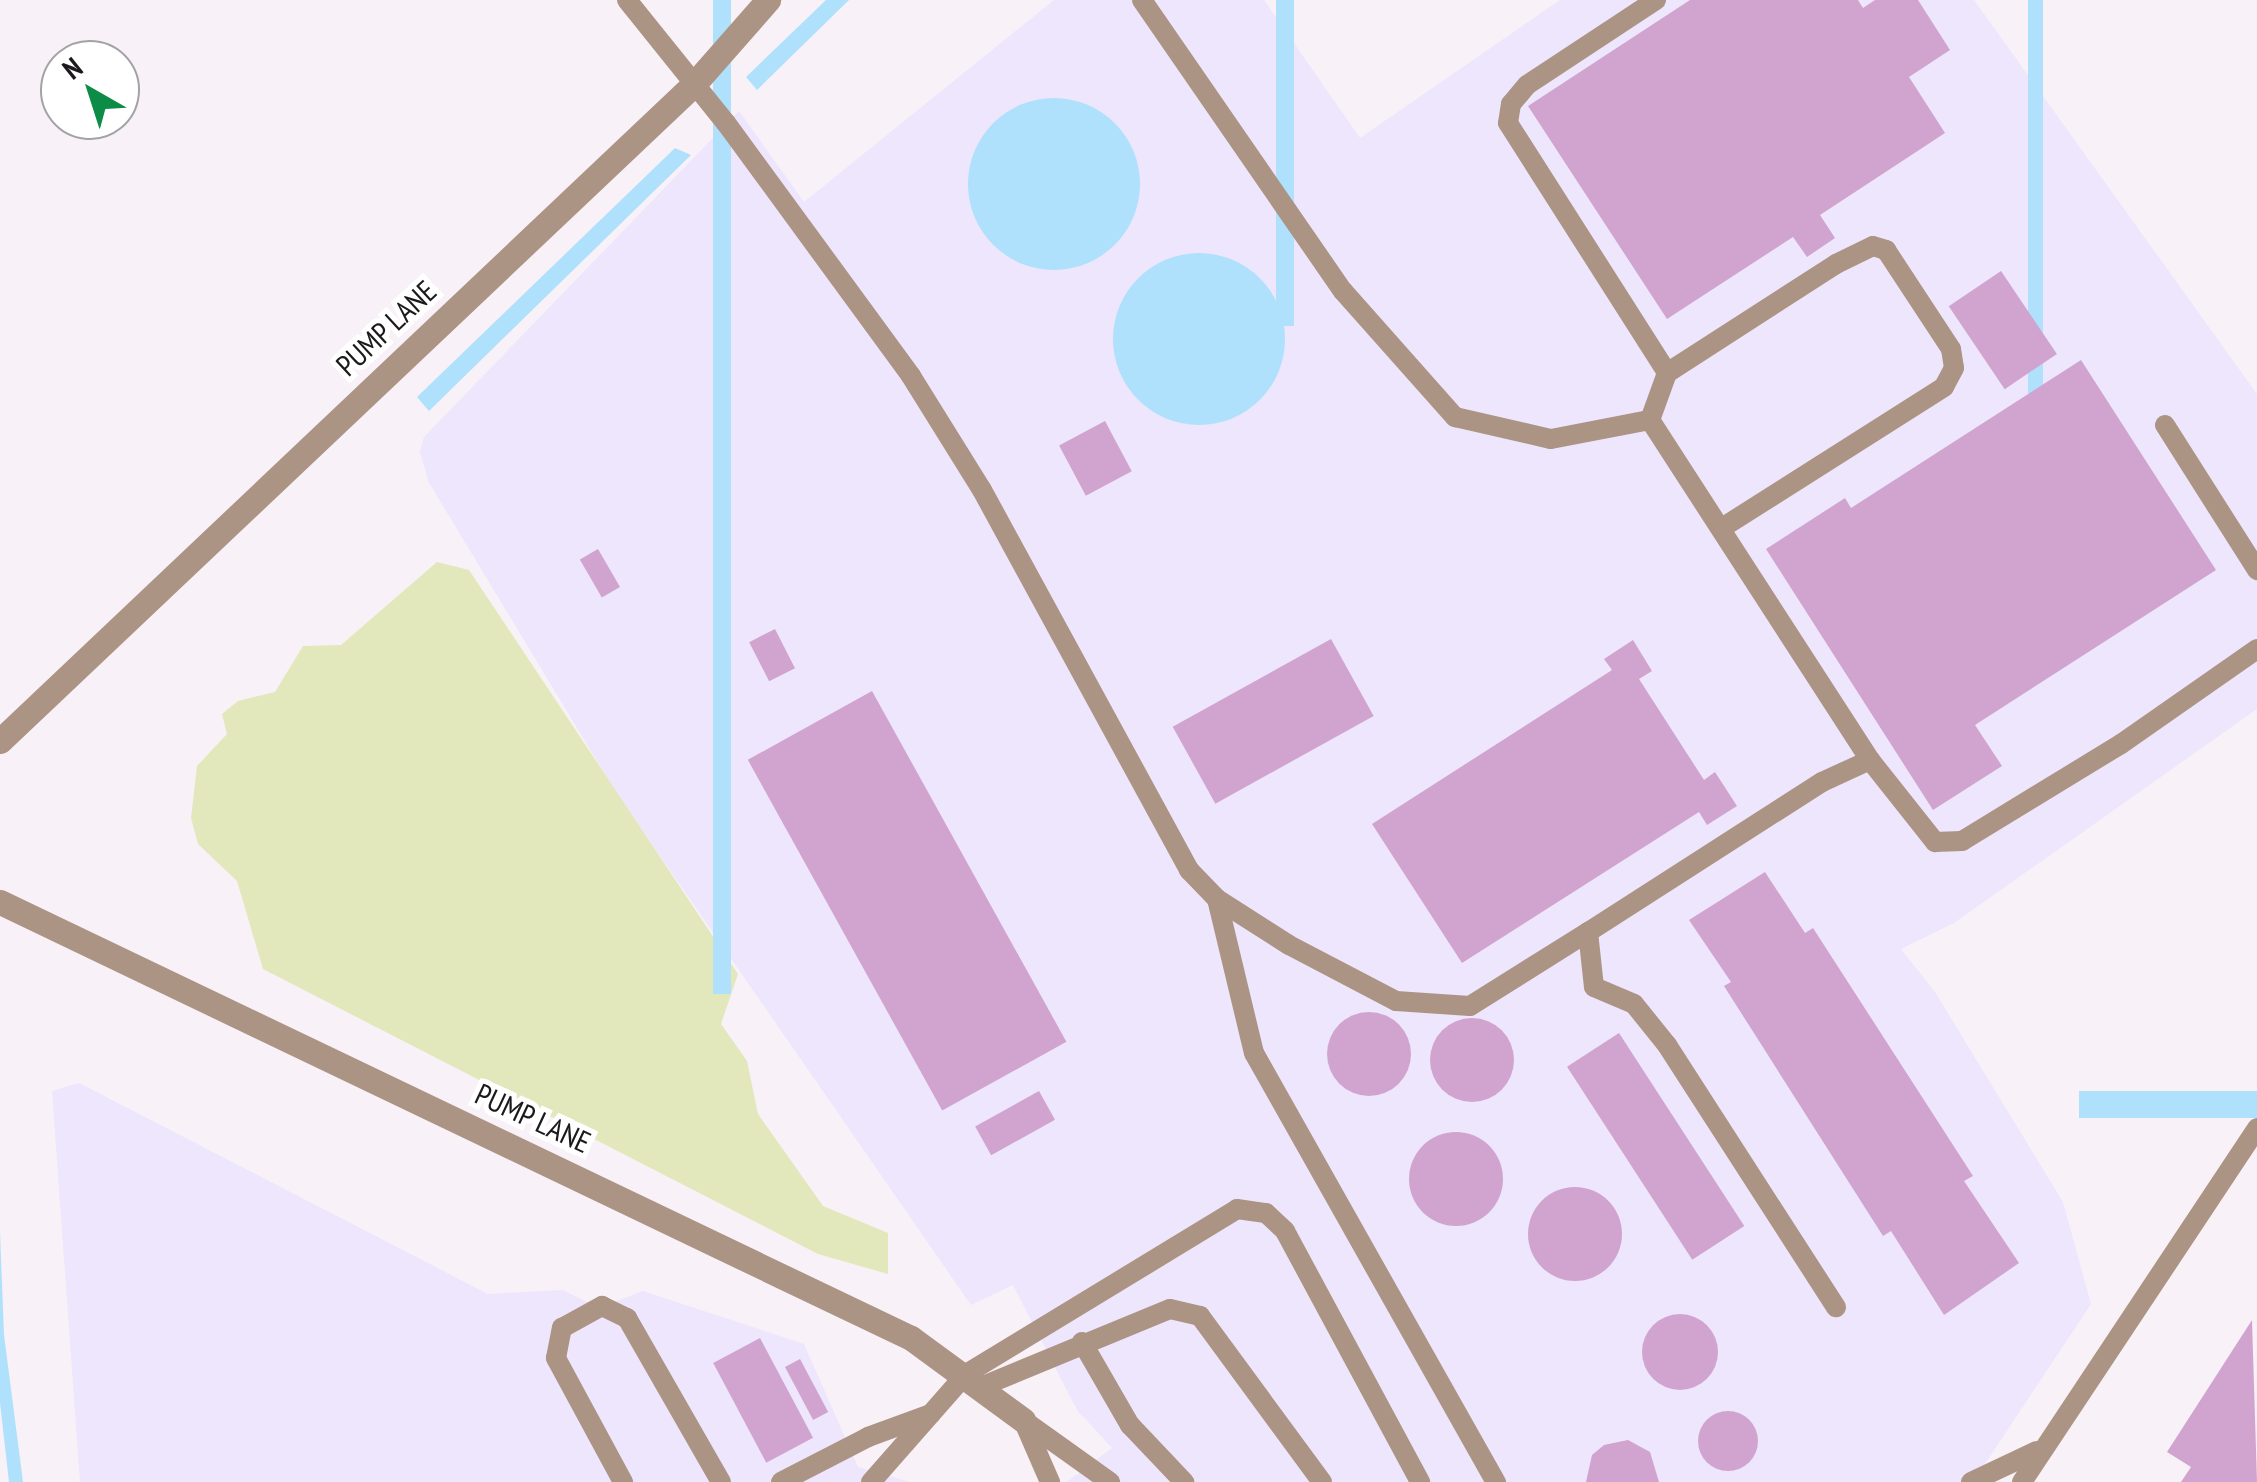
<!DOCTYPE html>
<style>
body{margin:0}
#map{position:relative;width:2257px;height:1482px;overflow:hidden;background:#f8f1f8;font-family:"PT Sans Narrow",sans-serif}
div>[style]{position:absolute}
.industrial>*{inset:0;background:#ede6fc}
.green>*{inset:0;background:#e2e8bc}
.water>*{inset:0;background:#afe1fc;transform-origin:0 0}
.round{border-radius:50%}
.building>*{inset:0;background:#d1a4d0;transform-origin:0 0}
.service>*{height:20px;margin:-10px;padding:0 10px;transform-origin:10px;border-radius:10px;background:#ac9485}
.minor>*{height:25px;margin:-12.5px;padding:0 12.5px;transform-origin:12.5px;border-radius:12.5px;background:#ac9485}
span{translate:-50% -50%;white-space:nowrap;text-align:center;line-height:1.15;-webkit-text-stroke:10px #fff;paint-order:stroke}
.street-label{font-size:30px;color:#1b191b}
.north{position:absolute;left:40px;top:40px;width:100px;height:100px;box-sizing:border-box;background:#fff;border:2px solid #a4a3a4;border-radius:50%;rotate:321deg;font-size:28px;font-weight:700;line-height:40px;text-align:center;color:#1b191b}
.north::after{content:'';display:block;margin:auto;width:35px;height:45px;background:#0d8c48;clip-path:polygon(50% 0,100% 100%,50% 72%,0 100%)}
</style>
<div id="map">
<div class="industrial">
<div style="clip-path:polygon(1054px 0,1264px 0,1360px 138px,1560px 0,1974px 0,2257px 394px,2257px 709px,1954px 923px,1901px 949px,1935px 992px,2063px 1202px,2091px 1304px,1973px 1482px,1067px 1482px,1112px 1448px,1077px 1410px,1013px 1285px,971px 1305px,615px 791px,428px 481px,420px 451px,424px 437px,739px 111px,804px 202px)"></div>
<div style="clip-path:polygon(79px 1083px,488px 1294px,563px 1290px,599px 1308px,643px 1291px,804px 1344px,858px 1467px,910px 1482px,80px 1482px,52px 1091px)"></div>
</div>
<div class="green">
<div style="clip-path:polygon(437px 562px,469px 570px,738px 974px,721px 1024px,747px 1061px,758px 1114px,823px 1206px,888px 1233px,888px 1274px,818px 1254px,263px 969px,237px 881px,198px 844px,191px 818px,197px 766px,227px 734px,222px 714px,238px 701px,275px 692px,303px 646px,341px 645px)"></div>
</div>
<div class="water">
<div style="left:713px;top:0;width:18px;height:994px"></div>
<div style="clip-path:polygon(826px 0,849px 0,757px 90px,746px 77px)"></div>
<div style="left:1276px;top:0;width:18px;height:326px"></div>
<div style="left:2028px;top:0;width:15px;height:403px"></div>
<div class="round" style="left:968px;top:98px;width:172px;height:172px"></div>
<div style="clip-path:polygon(675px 148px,691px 155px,429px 411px,417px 397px)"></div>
<div class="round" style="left:1113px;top:253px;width:172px;height:172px"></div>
<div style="left:2257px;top:1091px;width:27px;height:178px;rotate:90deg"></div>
<div style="clip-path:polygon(0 1232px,4px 1335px,23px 1482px,9px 1482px,0 1403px)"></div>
</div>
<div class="building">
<div style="clip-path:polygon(1690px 0,1858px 0,1863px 8px,1875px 0,1918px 0,1950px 50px,1909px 77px,1945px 133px,1820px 215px,1835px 238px,1807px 257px,1793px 237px,1667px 319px,1528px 106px)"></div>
<div style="left:2001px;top:271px;width:100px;height:63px;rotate:56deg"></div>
<div style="clip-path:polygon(2081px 360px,2216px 570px,1975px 725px,2002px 766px,1933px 810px,1766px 549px,1845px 498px,1851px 508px)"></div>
<div style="left:1105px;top:421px;width:57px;height:52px;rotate:62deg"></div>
<div style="left:598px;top:549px;width:44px;height:21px;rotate:60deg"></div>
<div style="left:775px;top:629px;width:44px;height:29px;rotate:63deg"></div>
<div style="left:1331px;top:639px;width:88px;height:181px;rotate:61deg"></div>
<div style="clip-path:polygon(1633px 640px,1652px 671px,1639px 679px,1704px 780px,1715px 772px,1737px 806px,1707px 825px,1699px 812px,1462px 963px,1372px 824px,1612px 670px,1604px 659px)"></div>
<div style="left:872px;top:691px;width:401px;height:142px;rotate:61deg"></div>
<div style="clip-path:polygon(1765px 872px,1805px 933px,1813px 928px,1973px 1176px,1964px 1181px,2019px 1263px,1944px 1315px,1891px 1231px,1883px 1236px,1724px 986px,1731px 982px,1689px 920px)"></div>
<div class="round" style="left:1327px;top:1012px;width:84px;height:84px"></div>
<div class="round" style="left:1430px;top:1018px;width:84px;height:84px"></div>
<div style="left:1619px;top:1033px;width:230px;height:62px;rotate:57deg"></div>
<div style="left:1039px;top:1091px;width:33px;height:73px;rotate:61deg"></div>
<div class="round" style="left:1409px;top:1132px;width:94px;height:94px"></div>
<div class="round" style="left:1528px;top:1187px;width:94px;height:94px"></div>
<div class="round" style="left:1642px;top:1314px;width:76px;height:76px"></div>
<div style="clip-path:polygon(2252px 1320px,2257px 1482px,2181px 1482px,2191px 1467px,2167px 1452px)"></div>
<div style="left:760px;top:1338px;width:113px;height:53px;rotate:62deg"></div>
<div style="left:800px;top:1359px;width:60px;height:17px;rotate:62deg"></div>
<div class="round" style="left:1698px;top:1411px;width:60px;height:60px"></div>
<div style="clip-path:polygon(1628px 1440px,1650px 1452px,1659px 1482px,1586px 1482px,1592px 1455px,1604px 1445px)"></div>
</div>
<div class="service">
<div style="left:627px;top:0;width:158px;rotate:51.2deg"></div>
<div style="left:726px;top:123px;width:313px;rotate:53.8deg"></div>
<div style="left:911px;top:376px;width:134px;rotate:58.1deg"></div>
<div style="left:982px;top:490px;width:433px;rotate:61.4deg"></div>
<div style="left:1189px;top:870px;width:40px;rotate:46deg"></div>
<div style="left:1217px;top:899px;width:85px;rotate:32.6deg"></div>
<div style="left:1289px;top:945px;width:121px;rotate:27.6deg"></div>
<div style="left:1396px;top:1001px;width:74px;rotate:3.9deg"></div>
<div style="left:1470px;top:1006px;width:139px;rotate:-32.1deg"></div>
<div style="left:1588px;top:932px;width:55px;rotate:83.8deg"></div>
<div style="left:1594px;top:987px;width:43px;rotate:23deg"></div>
<div style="left:1634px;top:1004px;width:53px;rotate:51.2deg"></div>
<div style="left:1667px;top:1045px;width:312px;rotate:57.2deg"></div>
<div style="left:1142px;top:0;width:354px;rotate:55.4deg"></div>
<div style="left:1343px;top:291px;width:169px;rotate:48.4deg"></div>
<div style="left:1455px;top:417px;width:98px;rotate:12.9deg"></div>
<div style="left:1551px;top:439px;width:101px;rotate:-10.9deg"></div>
<div style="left:1650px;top:420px;width:405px;rotate:57.1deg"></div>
<div style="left:1870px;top:760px;width:53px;rotate:155.4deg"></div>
<div style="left:1822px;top:782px;width:278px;rotate:147.3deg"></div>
<div style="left:1656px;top:0;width:154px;rotate:146.6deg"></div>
<div style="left:1527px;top:85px;width:25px;rotate:130deg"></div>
<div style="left:1511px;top:104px;width:19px;rotate:99deg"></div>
<div style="left:1508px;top:123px;width:296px;rotate:57.5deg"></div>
<div style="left:1650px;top:420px;width:50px;rotate:-70.1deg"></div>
<div style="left:1667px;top:373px;width:201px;rotate:-32.8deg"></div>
<div style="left:1836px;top:264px;width:41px;rotate:-25.9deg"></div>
<div style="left:1873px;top:246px;width:14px;rotate:17deg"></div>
<div style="left:1886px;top:250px;width:118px;rotate:56.7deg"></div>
<div style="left:1951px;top:349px;width:19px;rotate:81deg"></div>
<div style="left:1954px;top:368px;width:21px;rotate:118deg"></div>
<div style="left:1944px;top:387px;width:262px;rotate:147.6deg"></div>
<div style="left:2165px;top:425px;width:172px;rotate:57.6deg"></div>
<div style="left:1870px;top:760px;width:105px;rotate:51.6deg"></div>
<div style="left:1935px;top:842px;width:27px;rotate:-2deg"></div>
<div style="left:1962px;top:841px;width:186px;rotate:-31.4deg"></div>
<div style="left:2121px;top:744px;width:166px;rotate:-34.9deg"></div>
<div style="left:1217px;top:899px;width:158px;rotate:76.5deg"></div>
<div style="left:1254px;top:1053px;width:493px;rotate:60.6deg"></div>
<div style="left:1082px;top:1342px;width:96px;rotate:60deg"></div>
<div style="left:1130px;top:1425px;width:79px;rotate:46.5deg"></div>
<div style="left:983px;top:1386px;width:202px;rotate:-22.4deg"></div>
<div style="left:1170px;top:1309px;width:31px;rotate:13deg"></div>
<div style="left:1200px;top:1316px;width:206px;rotate:53.7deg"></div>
<div style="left:1023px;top:1420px;width:107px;rotate:35.5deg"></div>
<div style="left:1023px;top:1420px;width:68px;rotate:66.5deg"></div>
<div style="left:623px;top:1482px;width:141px;rotate:-118.4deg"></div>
<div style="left:556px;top:1358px;width:31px;rotate:-79deg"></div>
<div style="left:562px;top:1328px;width:46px;rotate:-28.8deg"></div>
<div style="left:602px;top:1306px;width:28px;rotate:26deg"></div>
<div style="left:627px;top:1318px;width:189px;rotate:60.2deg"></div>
<div style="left:781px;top:1482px;width:98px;rotate:-27.3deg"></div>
<div style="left:868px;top:1437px;width:67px;rotate:-20.1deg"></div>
<div style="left:871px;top:1482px;width:144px;rotate:-48.7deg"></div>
<div style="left:966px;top:1374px;width:317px;rotate:-31.3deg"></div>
<div style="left:1237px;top:1209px;width:29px;rotate:8deg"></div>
<div style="left:1266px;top:1213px;width:26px;rotate:43deg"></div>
<div style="left:1285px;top:1231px;width:285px;rotate:61.7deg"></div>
<div style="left:1971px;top:1482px;width:73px;rotate:-25.2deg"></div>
<div style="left:2022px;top:1482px;width:425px;rotate:-56.4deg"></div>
</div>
<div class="minor">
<div style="left:0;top:741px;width:957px;rotate:-43.43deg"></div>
<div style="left:695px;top:83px;width:111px;rotate:-48.7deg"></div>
<div style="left:0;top:902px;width:1010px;rotate:25.58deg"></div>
<div style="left:911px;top:1338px;width:139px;rotate:36.2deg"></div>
</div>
<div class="street-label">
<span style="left:386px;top:328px;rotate:-43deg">PUMP LANE</span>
<span style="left:533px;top:1118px;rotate:25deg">PUMP LANE</span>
</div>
<div class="north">N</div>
</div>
